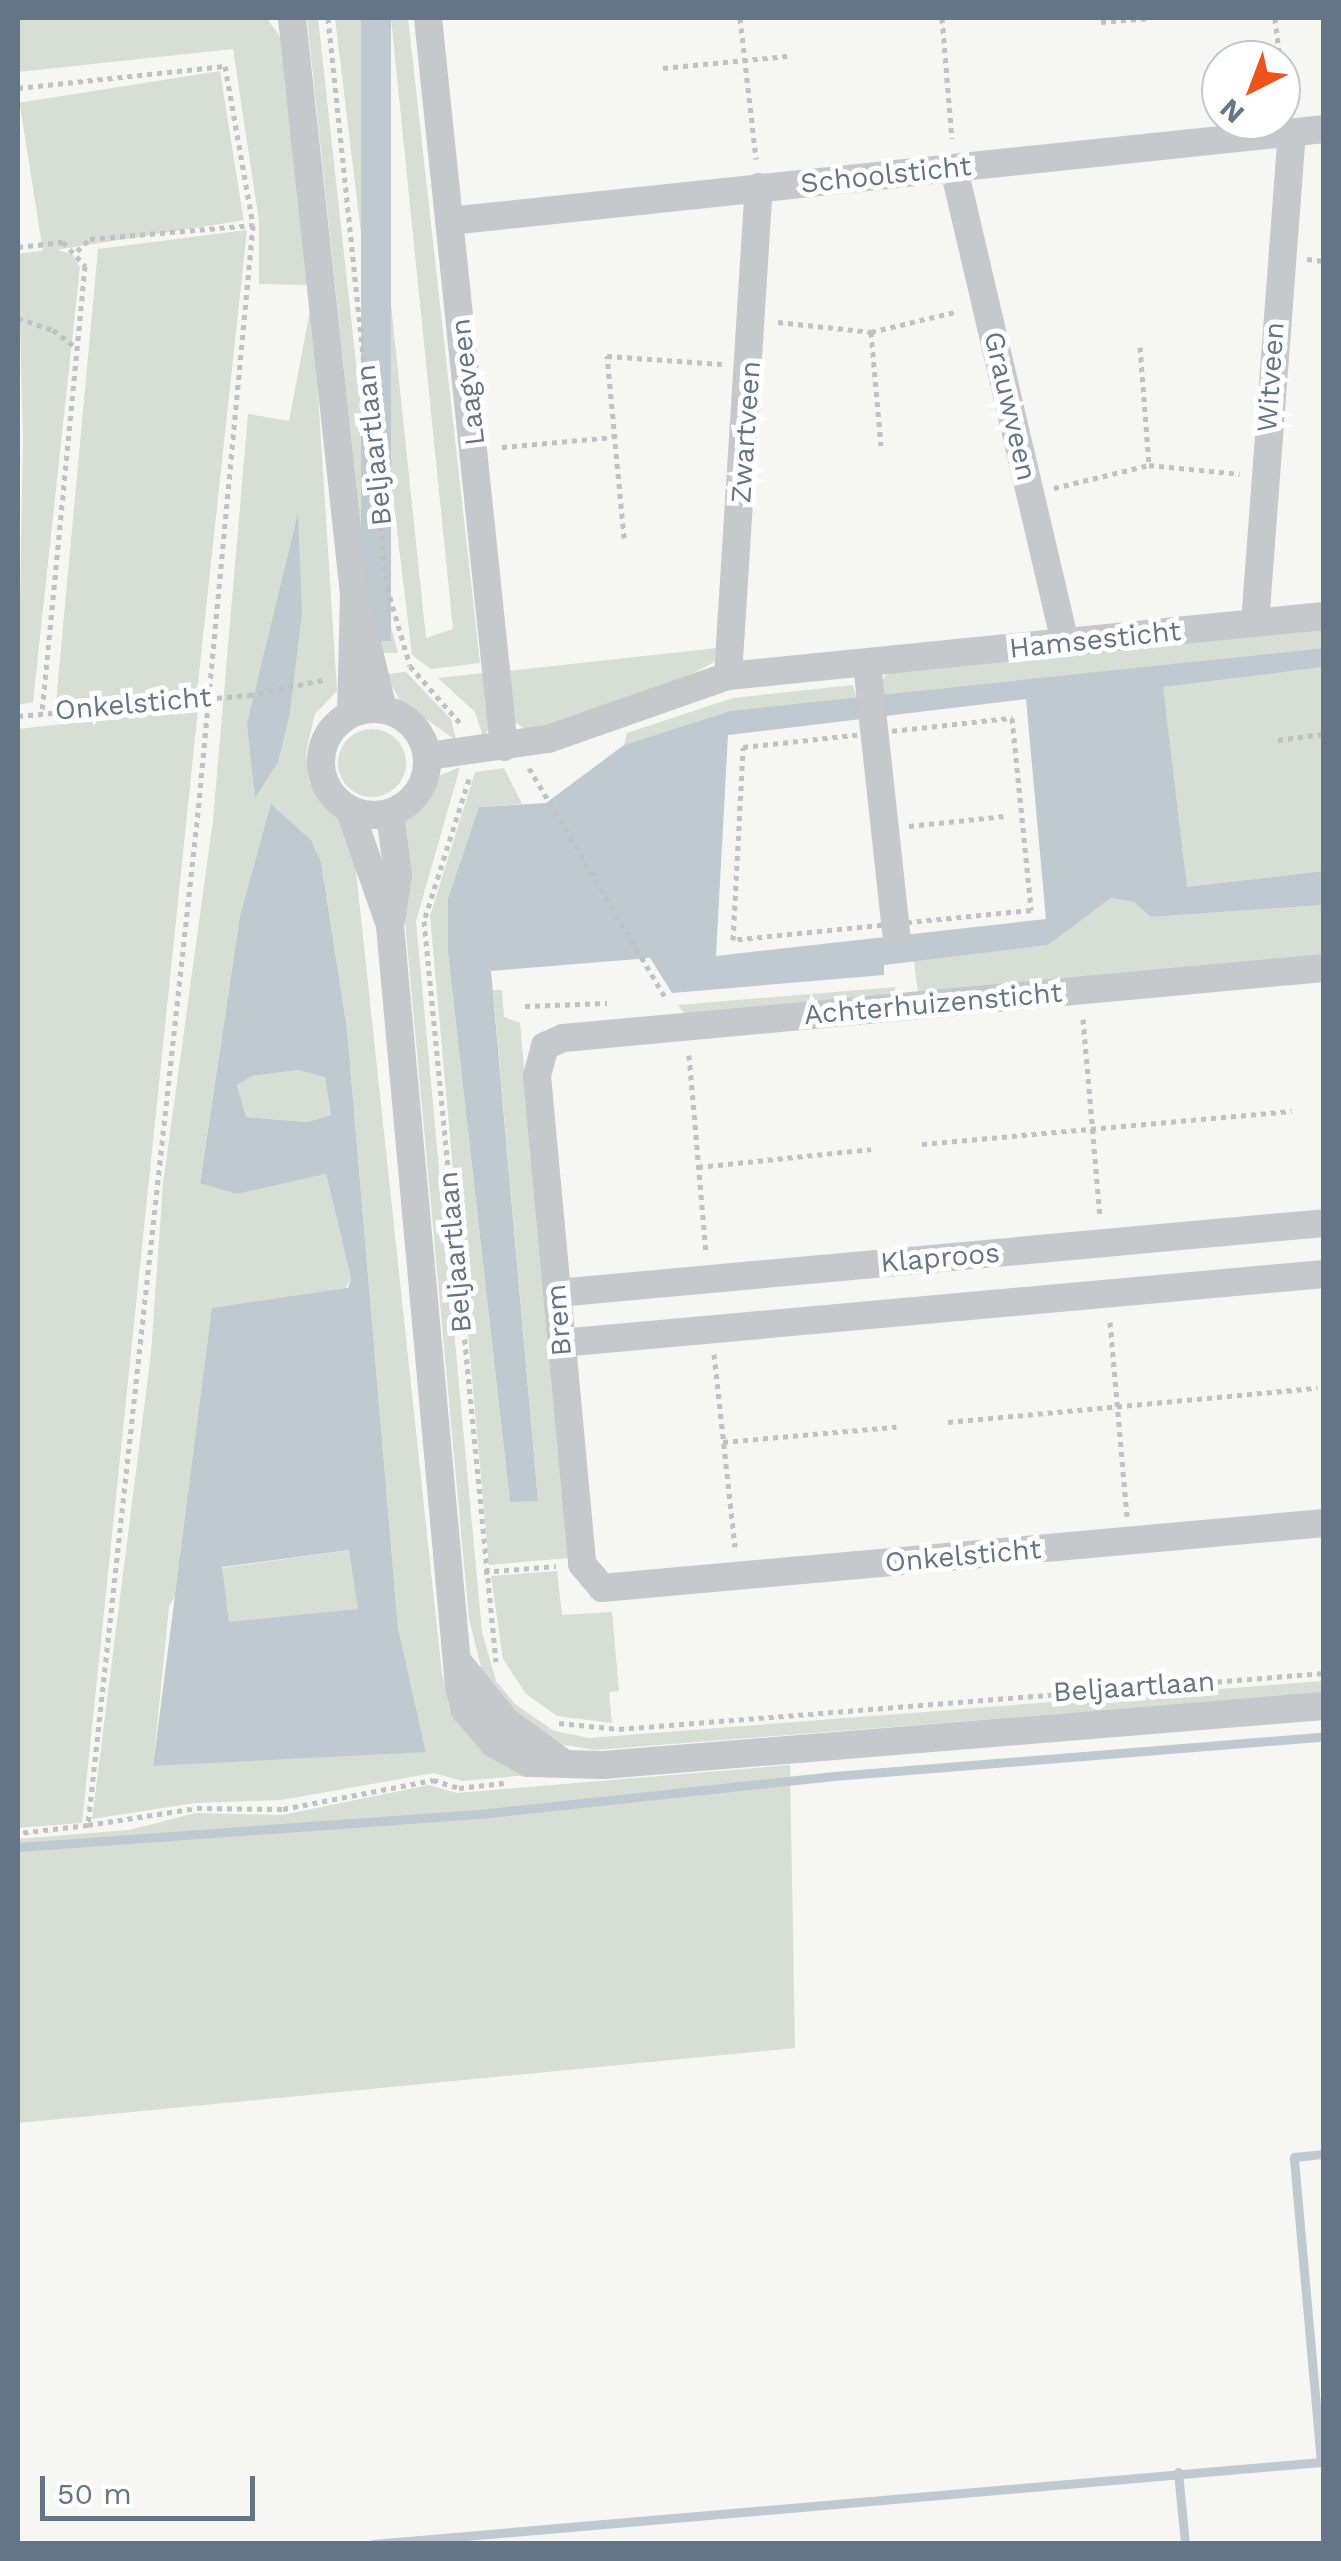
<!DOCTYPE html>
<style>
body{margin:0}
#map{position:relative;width:1341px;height:2561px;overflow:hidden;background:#f6f6f2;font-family:"Work Sans",sans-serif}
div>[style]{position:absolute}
.green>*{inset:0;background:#d7ded3;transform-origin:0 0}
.round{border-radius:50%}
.water>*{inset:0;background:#becacf;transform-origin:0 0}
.stream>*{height:9px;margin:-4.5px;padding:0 4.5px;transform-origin:4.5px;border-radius:4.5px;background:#becacf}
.path>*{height:5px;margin-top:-2.5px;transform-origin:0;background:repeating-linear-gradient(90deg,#bfc1c3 0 5px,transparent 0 10px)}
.minor>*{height:28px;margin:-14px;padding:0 14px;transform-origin:14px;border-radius:14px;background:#c5c9cc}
.minor>.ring{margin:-14px;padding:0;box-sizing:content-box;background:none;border:28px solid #c5c9cc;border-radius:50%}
span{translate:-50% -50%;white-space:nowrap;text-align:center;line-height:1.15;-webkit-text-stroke:10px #fff;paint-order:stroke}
.street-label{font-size:28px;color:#637586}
.frame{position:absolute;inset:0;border:20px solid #637586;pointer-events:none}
.north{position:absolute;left:1201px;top:40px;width:100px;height:100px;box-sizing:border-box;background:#fff;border:2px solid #c1c8cf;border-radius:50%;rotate:222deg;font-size:28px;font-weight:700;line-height:40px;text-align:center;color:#637586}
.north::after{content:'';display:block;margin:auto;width:35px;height:45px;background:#f05219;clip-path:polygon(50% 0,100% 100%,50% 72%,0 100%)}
.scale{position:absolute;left:40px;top:2476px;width:215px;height:45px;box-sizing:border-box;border:5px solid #637586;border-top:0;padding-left:12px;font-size:30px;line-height:35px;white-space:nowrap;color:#637586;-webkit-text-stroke:8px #fff;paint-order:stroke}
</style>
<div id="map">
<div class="green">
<div style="clip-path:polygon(18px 18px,267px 18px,284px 43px,309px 285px,259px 284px,259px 221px,233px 49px,18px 72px)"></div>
<div style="clip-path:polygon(307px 18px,318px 18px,381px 589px,398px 653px,381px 653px,368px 597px)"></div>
<div style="clip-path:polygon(335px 18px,361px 18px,426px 638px,453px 629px,391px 18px,408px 18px,480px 663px,431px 669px,412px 655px)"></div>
<div style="left:220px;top:71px;width:151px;height:203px;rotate:81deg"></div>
<div style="clip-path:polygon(247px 230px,197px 692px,56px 702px,98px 249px)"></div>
<div style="clip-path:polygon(55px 249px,73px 255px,80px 267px,33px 702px,18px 705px,23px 438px,18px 254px)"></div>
<div style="clip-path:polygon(evenodd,312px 300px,337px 691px,315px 714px,306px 752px,309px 783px,352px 834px,442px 1674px,453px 1711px,528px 1775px,462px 1781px,434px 1773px,281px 1800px,195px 1803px,92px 1819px,151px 1353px,163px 1184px,213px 820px,248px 414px,289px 421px,312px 300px,302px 613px,294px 655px,247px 724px,261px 668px,302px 613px,312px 300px,272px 805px,311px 840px,321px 862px,347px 1029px,398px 1628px,426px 1751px,153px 1766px,169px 1607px,351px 1278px,326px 1174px,237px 1194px,200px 1182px,240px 916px,272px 805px)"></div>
<div style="clip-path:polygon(1323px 628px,1323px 648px,881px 696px,879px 684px,888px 672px)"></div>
<div style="clip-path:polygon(717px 648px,714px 662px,675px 683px,527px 731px,514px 721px,507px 671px)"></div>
<div style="clip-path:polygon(1323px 667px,1323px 871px,1187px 887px,1162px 687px)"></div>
<div style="clip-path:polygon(406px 672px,451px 719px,456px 740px,400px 701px,386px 674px)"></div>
<div style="clip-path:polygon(483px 673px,489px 729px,483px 737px,475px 712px,438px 678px)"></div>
<div style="clip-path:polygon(853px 685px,857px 699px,730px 711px,624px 745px,627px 733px,733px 698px)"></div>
<div style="clip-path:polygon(198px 709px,82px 1823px,18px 1828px,18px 729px)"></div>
<div class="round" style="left:338px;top:729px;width:68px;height:68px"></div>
<div style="clip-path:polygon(460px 767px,416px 921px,482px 1632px,496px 1681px,515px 1704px,554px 1731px,589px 1738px,1323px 1681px,1323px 1693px,595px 1750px,564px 1745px,534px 1729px,484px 1679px,469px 1619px,402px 889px,402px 825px,439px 776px)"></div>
<div style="clip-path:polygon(504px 768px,522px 804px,479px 807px,448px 953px,510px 1502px,538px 1500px,493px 990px,502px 990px,504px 1017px,520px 1023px,569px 1558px,489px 1565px,430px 916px,475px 772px)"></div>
<div style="clip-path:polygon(1111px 898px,1134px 902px,1151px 917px,1323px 905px,1323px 956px,918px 993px,914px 961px,1048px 945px)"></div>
<div style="clip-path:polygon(895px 987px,896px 996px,686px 1016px,678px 1005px)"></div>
<div style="clip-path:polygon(298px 1070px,325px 1076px,331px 1115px,307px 1122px,246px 1117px,237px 1085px,252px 1076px)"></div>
<div style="left:350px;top:1550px;width:60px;height:130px;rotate:82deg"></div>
<div style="clip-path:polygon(557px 1571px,562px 1615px,612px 1612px,619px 1691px,609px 1692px,612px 1723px,557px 1716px,526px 1694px,503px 1659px,491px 1576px)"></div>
<div style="clip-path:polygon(790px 1765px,795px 2048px,18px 2123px,18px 1839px,129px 1830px,196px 1813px,282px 1815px,429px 1785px,457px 1793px)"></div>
</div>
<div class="water">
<div style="left:361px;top:18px;width:30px;height:623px"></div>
<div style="clip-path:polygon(298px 513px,302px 613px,290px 712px,278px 762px,255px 798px,247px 724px)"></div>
<div style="clip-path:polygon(evenodd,1323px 648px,1323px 667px,1163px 687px,1187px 887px,1323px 871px,1323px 905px,1151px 917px,1134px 902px,1111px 898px,1048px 945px,884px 965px,884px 975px,672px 993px,650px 958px,491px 971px,538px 1501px,510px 1502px,448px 953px,448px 899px,479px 807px,546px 803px,624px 745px,730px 711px,1323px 648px,1026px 699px,1046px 919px,716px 956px,728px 735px,1026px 699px)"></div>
<div style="clip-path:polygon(evenodd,271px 804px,311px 840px,321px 862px,347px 1029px,398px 1628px,426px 1752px,153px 1766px,212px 1308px,348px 1288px,351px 1278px,326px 1174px,237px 1194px,200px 1183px,240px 916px,271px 804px,298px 1070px,325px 1077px,331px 1115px,307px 1122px,246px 1117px,237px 1085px,252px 1076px,298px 1070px,271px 804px,349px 1550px,358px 1609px,229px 1622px,222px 1567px,349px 1550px)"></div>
</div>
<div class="stream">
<div style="left:18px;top:1847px;width:462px;rotate:-4.1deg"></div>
<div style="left:479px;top:1814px;width:357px;rotate:-6.1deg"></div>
<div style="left:834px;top:1776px;width:492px;rotate:-4.6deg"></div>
<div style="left:1178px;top:2472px;width:72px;rotate:84.4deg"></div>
<div style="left:373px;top:2544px;width:952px;rotate:-4.94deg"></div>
<div style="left:1321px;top:2462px;width:306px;rotate:-95.1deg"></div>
<div style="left:1294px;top:2157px;width:30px;rotate:-6deg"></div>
</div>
<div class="path">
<div style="left:328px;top:18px;width:572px;rotate:84.08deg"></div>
<div style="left:387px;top:587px;width:82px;rotate:73.8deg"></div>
<div style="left:410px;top:666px;width:77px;rotate:48.7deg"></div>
<div style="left:740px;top:18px;width:142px;rotate:83.5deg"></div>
<div style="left:942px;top:18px;width:121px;rotate:85.3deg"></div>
<div style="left:1275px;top:18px;width:42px;rotate:83.2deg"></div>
<div style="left:1101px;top:22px;width:49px;rotate:-4.7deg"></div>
<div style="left:663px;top:68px;width:125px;rotate:-5.5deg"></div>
<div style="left:1281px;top:69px;width:37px;rotate:84deg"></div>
<div style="left:18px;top:88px;width:208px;rotate:-6.1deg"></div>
<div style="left:225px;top:66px;width:161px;rotate:80deg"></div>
<div style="left:253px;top:225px;width:590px;rotate:95.35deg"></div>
<div style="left:198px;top:812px;width:1019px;rotate:96.2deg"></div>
<div style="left:88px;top:1825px;width:70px;rotate:173.5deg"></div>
<div style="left:18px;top:247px;width:45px;rotate:-6.3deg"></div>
<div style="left:63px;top:242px;width:33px;rotate:47deg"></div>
<div style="left:85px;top:266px;width:448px;rotate:95.5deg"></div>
<div style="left:77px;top:251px;width:18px;rotate:-43deg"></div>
<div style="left:90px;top:239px;width:164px;rotate:-4.9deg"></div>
<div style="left:1307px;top:259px;width:17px;rotate:7deg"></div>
<div style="left:18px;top:318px;width:37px;rotate:19deg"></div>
<div style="left:53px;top:330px;width:31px;rotate:37deg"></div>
<div style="left:778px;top:322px;width:94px;rotate:6.1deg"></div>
<div style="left:871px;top:332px;width:90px;rotate:-13.4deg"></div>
<div style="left:871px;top:332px;width:114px;rotate:85deg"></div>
<div style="left:1140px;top:347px;width:118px;rotate:85.6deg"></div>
<div style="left:502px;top:447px;width:111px;rotate:-5.1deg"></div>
<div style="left:1054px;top:488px;width:98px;rotate:-13.6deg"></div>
<div style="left:1149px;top:465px;width:91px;rotate:5.6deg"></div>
<div style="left:624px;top:538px;width:183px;rotate:-95.3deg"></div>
<div style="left:607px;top:356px;width:115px;rotate:4deg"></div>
<div style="left:18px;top:716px;width:232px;rotate:-5.2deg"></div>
<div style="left:249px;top:695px;width:76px;rotate:-11.5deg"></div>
<div style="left:1012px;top:718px;width:193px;rotate:84.3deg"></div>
<div style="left:1031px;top:910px;width:300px;rotate:174.3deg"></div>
<div style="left:733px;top:940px;width:193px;rotate:-87deg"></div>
<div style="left:743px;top:747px;width:271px;rotate:-6.2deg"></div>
<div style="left:1278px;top:740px;width:46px;rotate:-7.4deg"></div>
<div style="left:529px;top:768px;width:269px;rotate:59.3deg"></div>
<div style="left:469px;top:779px;width:149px;rotate:107.6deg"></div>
<div style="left:424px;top:921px;width:744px;rotate:84.45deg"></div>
<div style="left:909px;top:826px;width:97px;rotate:-5.9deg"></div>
<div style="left:525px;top:1006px;width:82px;rotate:-2.1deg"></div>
<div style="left:1083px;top:1019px;width:199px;rotate:85.1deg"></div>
<div style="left:689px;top:1055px;width:199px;rotate:85.1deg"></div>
<div style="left:922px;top:1144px;width:371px;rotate:-5.1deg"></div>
<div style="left:698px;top:1167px;width:174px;rotate:-5.9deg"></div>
<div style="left:1110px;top:1322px;width:195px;rotate:85deg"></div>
<div style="left:714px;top:1354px;width:194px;rotate:83.8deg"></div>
<div style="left:948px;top:1422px;width:371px;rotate:-5.3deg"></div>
<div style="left:723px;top:1442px;width:174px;rotate:-5deg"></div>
<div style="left:484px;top:1572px;width:72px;rotate:-4.8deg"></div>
<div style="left:559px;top:1723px;width:60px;rotate:5.7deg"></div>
<div style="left:619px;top:1729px;width:707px;rotate:-4.54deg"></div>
<div style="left:88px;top:1825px;width:110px;rotate:-8.9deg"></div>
<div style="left:197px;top:1808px;width:86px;rotate:0.7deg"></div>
<div style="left:283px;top:1809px;width:153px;rotate:-10.9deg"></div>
<div style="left:433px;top:1780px;width:27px;rotate:17deg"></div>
<div style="left:459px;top:1788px;width:45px;rotate:-6.3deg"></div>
</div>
<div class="minor">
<div style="left:292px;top:18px;width:579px;rotate:83.86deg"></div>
<div style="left:354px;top:594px;width:119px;rotate:91.4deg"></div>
<div style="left:428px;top:18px;width:733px;rotate:84.05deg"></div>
<div style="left:954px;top:169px;width:487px;rotate:76.8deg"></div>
<div style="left:449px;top:221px;width:880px;rotate:-6deg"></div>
<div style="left:360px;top:614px;width:98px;rotate:76.4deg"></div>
<div style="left:1255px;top:623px;width:492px;rotate:-85.7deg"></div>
<div style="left:867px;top:664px;width:270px;rotate:83.8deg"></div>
<div style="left:728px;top:676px;width:490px;rotate:-86.4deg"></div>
<div class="ring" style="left:321px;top:709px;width:78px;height:78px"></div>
<div style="left:428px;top:756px;width:121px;rotate:-8.1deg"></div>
<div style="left:548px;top:739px;width:191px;rotate:-19.3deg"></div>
<div style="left:728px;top:676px;width:599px;rotate:-5.75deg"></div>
<div style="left:350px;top:811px;width:121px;rotate:70.7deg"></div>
<div style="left:390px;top:814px;width:63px;rotate:82.6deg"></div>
<div style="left:398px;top:876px;width:51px;rotate:99.1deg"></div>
<div style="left:390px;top:926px;width:763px;rotate:84.81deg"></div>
<div style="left:459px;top:1686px;width:25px;rotate:76deg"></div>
<div style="left:465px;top:1710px;width:43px;rotate:49.7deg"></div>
<div style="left:493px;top:1743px;width:40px;rotate:29.7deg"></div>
<div style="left:528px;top:1763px;width:75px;rotate:1.5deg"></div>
<div style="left:603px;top:1765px;width:723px;rotate:-4.68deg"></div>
<div style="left:1324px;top:968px;width:764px;rotate:174.74deg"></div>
<div style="left:563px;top:1038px;width:20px;rotate:156deg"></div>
<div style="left:545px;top:1046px;width:31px;rotate:105deg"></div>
<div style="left:537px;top:1076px;width:490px;rotate:84.7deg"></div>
<div style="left:582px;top:1564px;width:31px;rotate:50deg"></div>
<div style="left:602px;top:1588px;width:725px;rotate:-5.14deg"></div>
<div style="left:557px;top:1293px;width:770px;rotate:-5.21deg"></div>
<div style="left:561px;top:1343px;width:766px;rotate:-5.17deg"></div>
<div style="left:460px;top:1664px;width:73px;rotate:51.1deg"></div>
<div style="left:506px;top:1721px;width:73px;rotate:36.1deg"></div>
</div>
<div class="street-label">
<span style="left:886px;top:175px;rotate:-6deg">Schoolsticht</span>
<span style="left:1271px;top:377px;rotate:-86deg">Witveen</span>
<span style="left:468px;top:382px;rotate:-97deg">Laagveen</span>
<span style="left:1010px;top:406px;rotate:77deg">Grauwveen</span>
<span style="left:746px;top:432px;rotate:-86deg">Zwartveen</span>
<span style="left:374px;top:445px;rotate:-96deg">Beljaartlaan</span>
<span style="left:1095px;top:640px;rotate:-6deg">Hamsesticht</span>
<span style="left:133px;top:704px;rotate:-5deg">Onkelsticht</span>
<span style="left:933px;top:1004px;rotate:-5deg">Achterhuizensticht</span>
<span style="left:455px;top:1252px;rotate:-95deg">Beljaartlaan</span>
<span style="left:940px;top:1258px;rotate:-5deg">Klaproos</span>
<span style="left:559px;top:1320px;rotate:-95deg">Brem</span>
<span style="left:963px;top:1556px;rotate:-5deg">Onkelsticht</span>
<span style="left:1134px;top:1687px;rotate:-4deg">Beljaartlaan</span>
</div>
<div class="frame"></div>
<div class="north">N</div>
<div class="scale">50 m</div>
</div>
